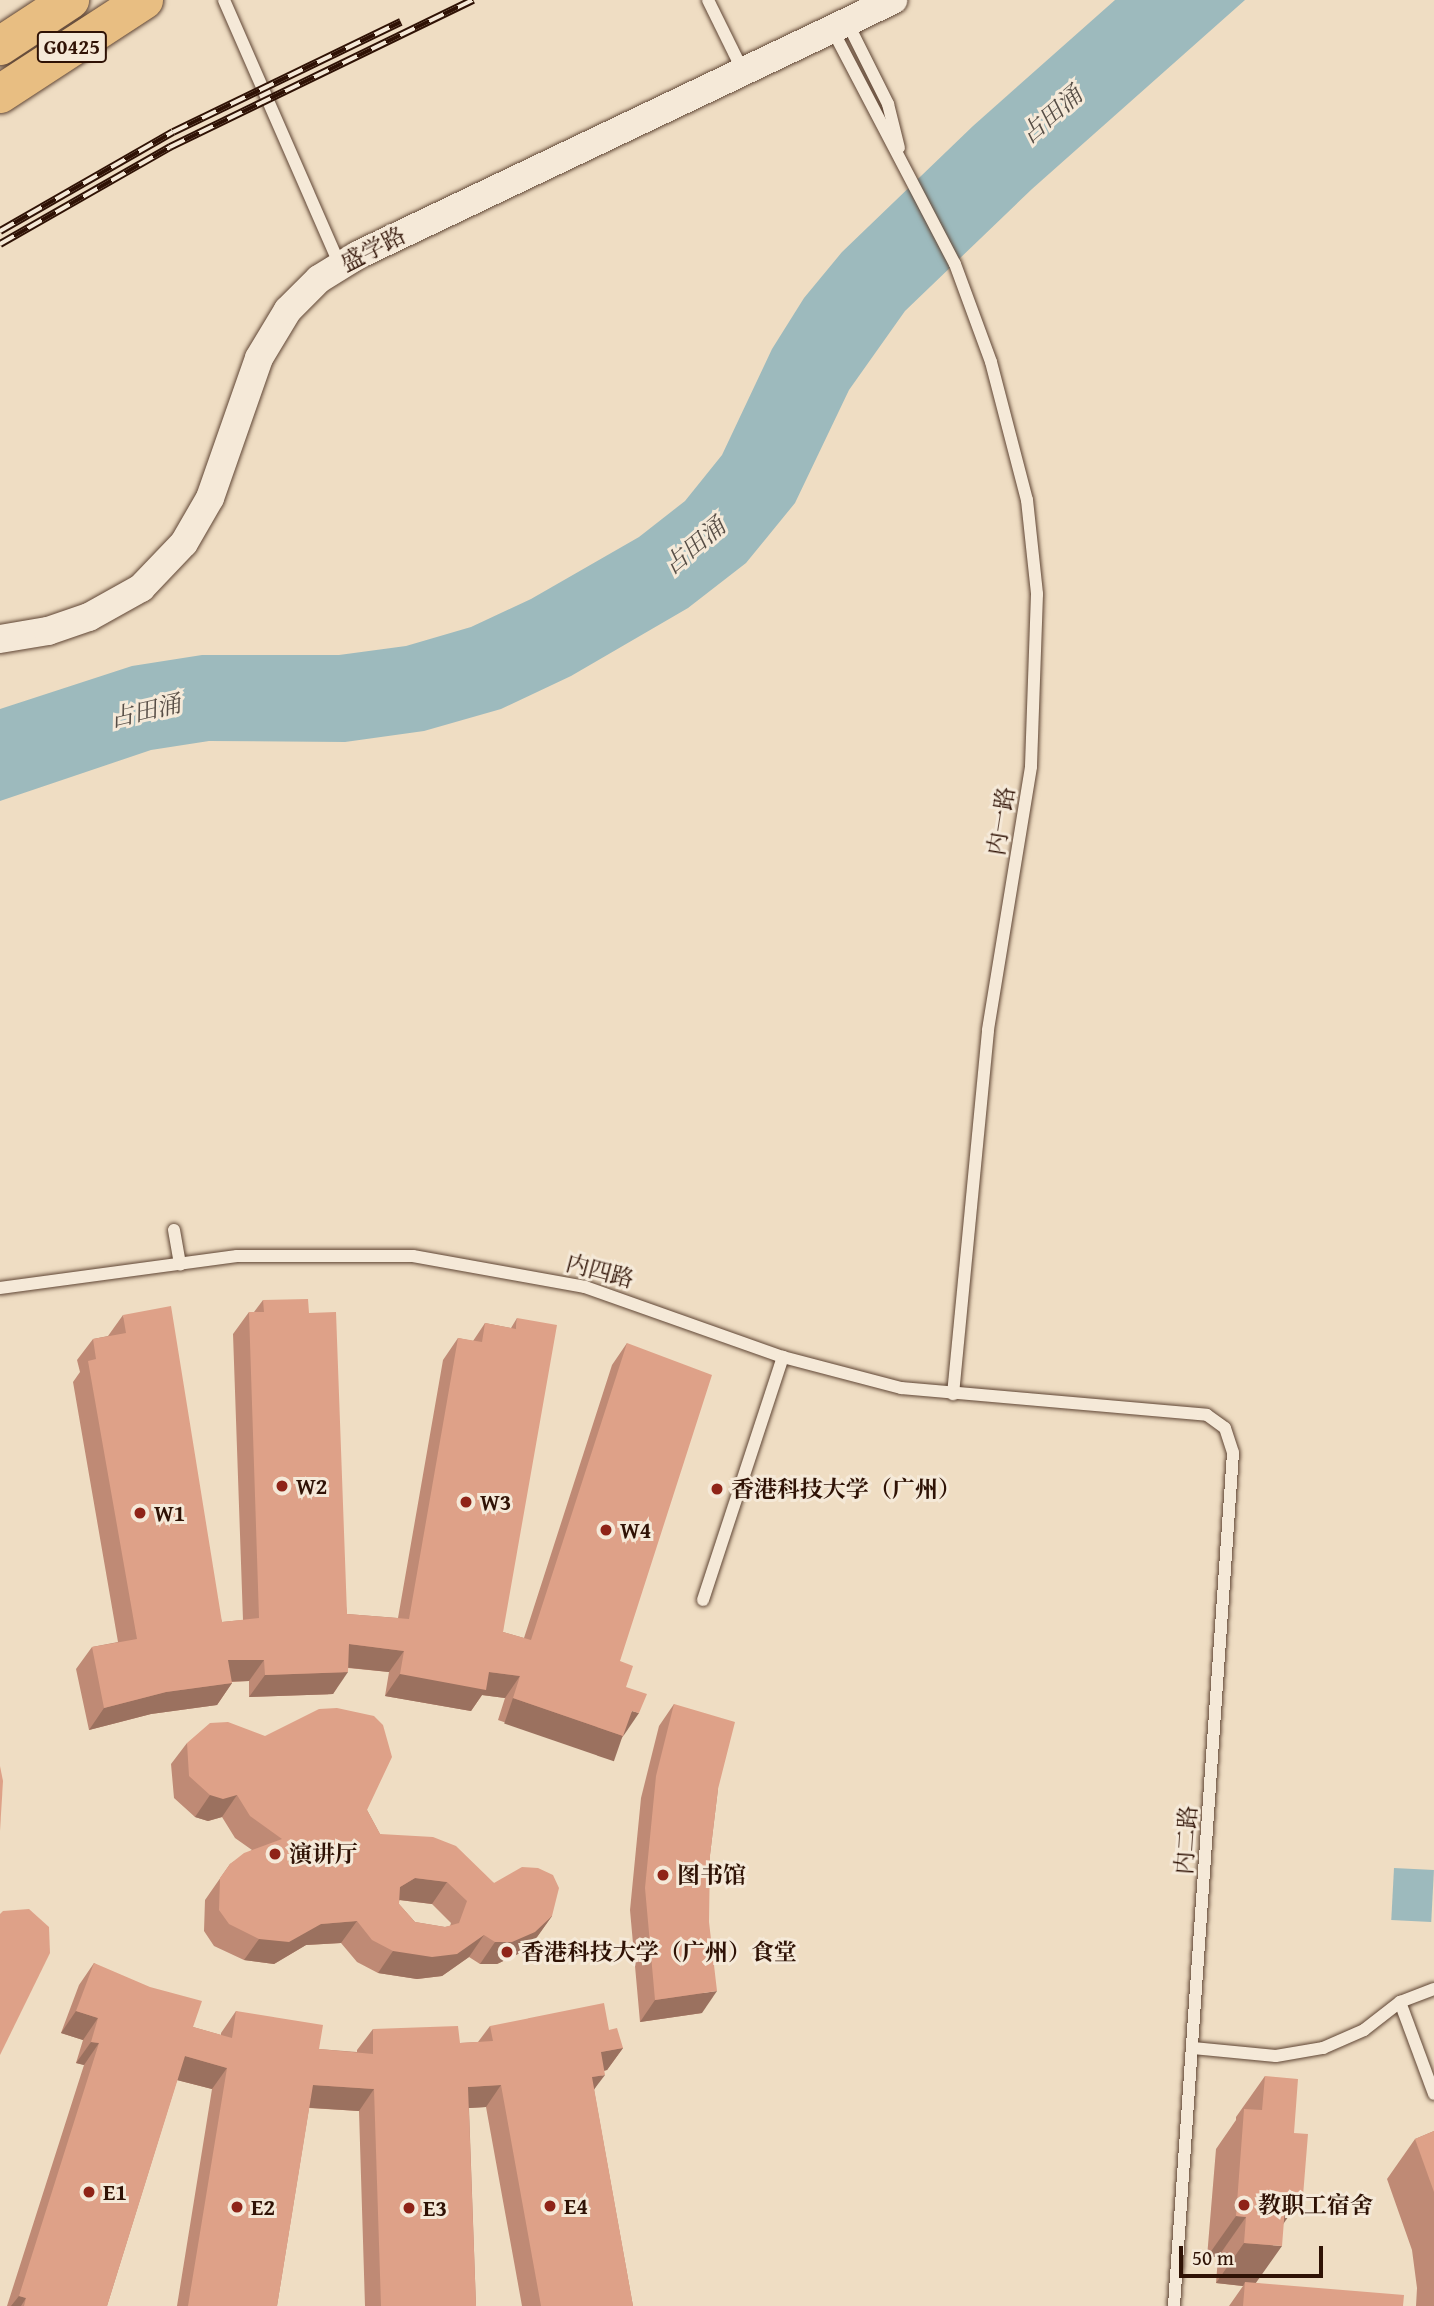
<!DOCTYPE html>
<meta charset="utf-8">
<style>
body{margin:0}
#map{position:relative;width:1434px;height:2306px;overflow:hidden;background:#efddc3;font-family:"Gentium Book Plus","Noto Serif SC",serif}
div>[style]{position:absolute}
.water>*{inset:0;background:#9dbabd;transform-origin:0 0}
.roads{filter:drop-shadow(0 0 2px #5f4534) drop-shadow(0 0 2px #5f4534)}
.service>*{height:12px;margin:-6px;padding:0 6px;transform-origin:6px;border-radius:6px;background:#f5e9d8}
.tertiary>*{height:28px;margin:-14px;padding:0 14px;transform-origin:14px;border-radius:14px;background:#f5e9d8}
.motorway>*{height:38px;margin:-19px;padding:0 19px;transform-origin:19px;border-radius:19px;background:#e8be82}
.rail>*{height:8px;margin-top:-4px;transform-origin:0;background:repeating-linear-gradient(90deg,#f5e9d8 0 16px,#2f1205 0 32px);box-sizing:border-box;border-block:2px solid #2f1205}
.wall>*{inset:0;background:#bf8a75}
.shaded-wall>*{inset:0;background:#9b715f;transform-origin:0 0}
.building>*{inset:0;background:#dea188}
.dots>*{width:19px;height:19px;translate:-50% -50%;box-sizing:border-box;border:4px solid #f5e9d8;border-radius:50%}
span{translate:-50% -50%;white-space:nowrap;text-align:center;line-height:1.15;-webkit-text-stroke:6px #f5e9d8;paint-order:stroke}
.shield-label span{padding:2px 5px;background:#f5e9d8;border:2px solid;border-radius:5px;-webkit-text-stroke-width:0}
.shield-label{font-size:21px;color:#2f1205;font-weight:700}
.street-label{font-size:23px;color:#2f1205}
.poi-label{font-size:23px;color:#2f1205;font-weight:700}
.left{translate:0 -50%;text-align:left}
.water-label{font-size:24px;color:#564d45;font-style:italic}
.scale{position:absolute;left:1179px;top:2246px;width:144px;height:32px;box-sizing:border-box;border:4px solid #2f1205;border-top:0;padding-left:9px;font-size:21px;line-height:24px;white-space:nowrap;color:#2f1205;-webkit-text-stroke:5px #f5e9d8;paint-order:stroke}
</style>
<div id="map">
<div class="water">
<div style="clip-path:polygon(1115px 0,1245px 0,1032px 189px,905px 311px,849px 390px,795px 503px,746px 563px,688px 608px,571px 676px,501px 709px,424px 731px,345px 742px,209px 741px,151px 750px,0 801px,0 709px,132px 666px,202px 655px,339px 655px,406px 646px,471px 627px,531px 599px,639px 537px,685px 501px,722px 455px,772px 349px,804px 298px,842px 252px,973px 126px)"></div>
<div style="left:1394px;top:1868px;width:40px;height:52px;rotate:3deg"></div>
</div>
<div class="roads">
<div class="service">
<div style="left:224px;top:0;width:290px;rotate:66.4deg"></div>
<div style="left:708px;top:0;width:79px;rotate:63.8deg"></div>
<div style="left:847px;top:22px;width:92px;rotate:63.4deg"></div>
<div style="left:888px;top:104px;width:45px;rotate:76deg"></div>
<div style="left:832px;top:29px;width:265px;rotate:62.4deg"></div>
<div style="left:955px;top:264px;width:104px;rotate:69.8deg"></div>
<div style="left:991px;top:362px;width:143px;rotate:75.4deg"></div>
<div style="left:1027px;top:500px;width:95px;rotate:83.9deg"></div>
<div style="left:1037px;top:594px;width:173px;rotate:92deg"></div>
<div style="left:1031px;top:767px;width:267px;rotate:99.3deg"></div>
<div style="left:988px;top:1031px;width:365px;rotate:95.5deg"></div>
<div style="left:174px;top:1230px;width:35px;rotate:80deg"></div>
<div style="left:0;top:1288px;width:239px;rotate:-7.7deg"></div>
<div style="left:237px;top:1256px;width:176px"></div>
<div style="left:413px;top:1256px;width:175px;rotate:10.2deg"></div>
<div style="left:585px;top:1287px;width:210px;rotate:19.5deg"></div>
<div style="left:783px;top:1357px;width:122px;rotate:14.7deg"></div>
<div style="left:901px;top:1388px;width:307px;rotate:5deg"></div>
<div style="left:1207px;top:1415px;width:22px;rotate:36deg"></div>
<div style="left:1225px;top:1428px;width:26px;rotate:72deg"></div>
<div style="left:1233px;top:1453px;width:855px;rotate:93.96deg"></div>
<div style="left:703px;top:1600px;width:256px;rotate:-71.8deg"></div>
<div style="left:1400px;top:2002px;width:98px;rotate:69.7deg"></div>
<div style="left:1193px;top:2048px;width:83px;rotate:5.5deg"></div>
<div style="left:1276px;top:2056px;width:48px;rotate:-9.7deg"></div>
<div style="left:1323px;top:2048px;width:45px;rotate:-23.7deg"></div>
<div style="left:1364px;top:2030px;width:46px;rotate:-37.9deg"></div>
<div style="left:1400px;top:2002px;width:36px;rotate:-21deg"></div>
</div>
<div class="tertiary">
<div style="left:0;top:639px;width:49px;rotate:-9.5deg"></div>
<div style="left:48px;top:631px;width:43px;rotate:-18.9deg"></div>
<div style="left:89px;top:617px;width:60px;rotate:-29.1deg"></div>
<div style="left:141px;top:588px;width:62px;rotate:-46.3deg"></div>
<div style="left:184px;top:543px;width:52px;rotate:-60deg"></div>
<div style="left:210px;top:498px;width:148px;rotate:-70.7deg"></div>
<div style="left:259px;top:358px;width:56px;rotate:-58.9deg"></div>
<div style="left:288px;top:310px;width:44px;rotate:-45deg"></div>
<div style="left:319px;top:279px;width:46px;rotate:-31.6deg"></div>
<div style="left:358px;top:255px;width:593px;rotate:-25.48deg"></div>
</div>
<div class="motorway">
<div style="left:0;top:46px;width:84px;rotate:-33.3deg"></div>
<div style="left:0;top:94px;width:172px;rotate:-33.1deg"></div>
</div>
</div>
<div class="rail">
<div style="left:0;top:231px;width:199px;rotate:-29.8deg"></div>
<div style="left:173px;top:132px;width:253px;rotate:-25.8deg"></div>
<div style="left:0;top:244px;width:196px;rotate:-29.7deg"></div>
<div style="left:170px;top:147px;width:337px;rotate:-25.9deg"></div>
</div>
<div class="wall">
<div style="clip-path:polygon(263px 1300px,309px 1313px,347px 1614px,398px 1618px,443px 1360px,458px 1338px,473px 1341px,485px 1323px,511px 1328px,517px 1318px,503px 1632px,524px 1638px,612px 1365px,627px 1343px,620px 1661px,626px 1687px,624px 1735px,607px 1758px,498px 1720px,505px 1698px,482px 1695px,471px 1711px,385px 1696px,389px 1672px,348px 1668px,333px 1694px,249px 1697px,249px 1681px,232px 1682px,232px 1683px,217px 1705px,151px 1714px,89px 1730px,76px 1669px,92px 1647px,118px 1642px,73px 1382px,80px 1372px,77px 1360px,93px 1339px,108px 1336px,123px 1315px,222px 1622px,243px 1620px,233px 1334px,249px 1312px,254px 1312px)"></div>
<div style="clip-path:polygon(674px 1704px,718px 1789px,710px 1855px,702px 2013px,640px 2022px,630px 1910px,641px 1798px,659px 1726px)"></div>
<div style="clip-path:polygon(evenodd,187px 1743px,367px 1810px,380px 1834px,494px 1883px,552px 1916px,537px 1937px,520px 1953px,497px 1964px,480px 1964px,469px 1957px,442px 1976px,417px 1979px,378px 1973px,357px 1962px,341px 1943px,306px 1945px,274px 1964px,244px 1960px,214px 1946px,204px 1931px,205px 1900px,230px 1864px,252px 1850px,235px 1838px,222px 1817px,208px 1821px,195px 1817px,174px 1798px,171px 1764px,187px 1743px,399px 1900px,432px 1904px,451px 1923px,450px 1926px,445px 1927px,415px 1922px,399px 1904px,399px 1900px)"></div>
<div style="clip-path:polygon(94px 1963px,193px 2027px,221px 2035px,221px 2033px,236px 2011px,319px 2049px,357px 2052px,357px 2050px,373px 2029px,460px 2043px,478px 2042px,490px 2026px,609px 2030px,623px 2048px,607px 2070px,604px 2071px,594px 2090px,633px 2306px,522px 2306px,486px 2107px,469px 2108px,476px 2306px,365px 2306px,359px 2111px,309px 2108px,277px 2306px,177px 2306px,212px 2089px,177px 2080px,107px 2306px,7px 2306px,84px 2065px,76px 2063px,83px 2040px,61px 2033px,79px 1985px)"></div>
<div style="clip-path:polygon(1265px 2076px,1283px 2224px,1255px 2283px,1403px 2306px,1229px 2306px,1243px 2286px,1216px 2283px,1218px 2257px,1207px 2257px,1216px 2149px,1236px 2120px,1236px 2117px)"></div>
<div style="clip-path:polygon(1434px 2131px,1434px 2306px,1416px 2306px,1417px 2288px,1412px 2250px,1387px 2179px,1415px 2139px)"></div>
</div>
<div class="shaded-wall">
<div style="clip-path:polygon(349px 1644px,404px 1651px,389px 1672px,333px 1666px)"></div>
<div style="clip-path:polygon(228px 1660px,264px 1660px,249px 1681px,213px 1682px)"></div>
<div style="clip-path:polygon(348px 1672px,333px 1694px,249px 1697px,265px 1675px)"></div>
<div style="clip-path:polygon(489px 1672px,520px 1676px,505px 1698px,482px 1695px,471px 1711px,385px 1696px,400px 1674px)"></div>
<div style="clip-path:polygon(232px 1683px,217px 1705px,151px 1714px,89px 1730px,104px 1708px,166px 1692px)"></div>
<div style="left:513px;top:1698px;width:116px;height:27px;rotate:19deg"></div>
<div style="clip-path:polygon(632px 1711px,639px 1713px,624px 1735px,617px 1732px)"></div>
<div style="clip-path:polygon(210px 1795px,237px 1795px,222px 1817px,208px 1821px,195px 1817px)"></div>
<div style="clip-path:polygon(415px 1878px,447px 1882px,432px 1904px,400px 1900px,385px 1909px,400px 1887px)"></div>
<div style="clip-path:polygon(552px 1916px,537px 1937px,520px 1953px,497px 1964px,480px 1964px,495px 1942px)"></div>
<div style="clip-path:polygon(357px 1921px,341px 1943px,306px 1945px,274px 1964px,244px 1960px,259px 1939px,321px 1924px)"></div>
<div style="clip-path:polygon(484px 1935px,469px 1957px,442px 1976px,417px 1979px,378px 1973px,393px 1951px)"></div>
<div style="clip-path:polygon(717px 1991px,702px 2013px,640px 2022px,655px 2000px)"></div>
<div style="clip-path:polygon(76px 2011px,98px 2018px,83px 2040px,61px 2033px)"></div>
<div style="clip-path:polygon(91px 2042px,99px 2043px,84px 2065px,76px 2063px)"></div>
<div style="clip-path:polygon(623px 2048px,607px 2070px,585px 2074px,601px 2052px)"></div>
<div style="clip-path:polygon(185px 2056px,227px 2068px,212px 2089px,169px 2078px)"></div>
<div style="clip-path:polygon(605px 2075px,589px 2096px,592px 2077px)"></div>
<div style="clip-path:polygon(313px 2085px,374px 2089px,359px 2111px,298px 2107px)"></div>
<div style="clip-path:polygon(501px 2085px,486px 2107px,453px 2109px,468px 2087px)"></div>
<div style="clip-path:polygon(1286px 2195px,1303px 2196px,1274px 2237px)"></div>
<div style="clip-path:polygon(1236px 2216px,1246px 2217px,1218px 2257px,1207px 2257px)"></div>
<div style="clip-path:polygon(1244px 2243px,1282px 2246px,1253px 2287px,1245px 2282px,1243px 2286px,1216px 2283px)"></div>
<div style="clip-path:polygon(19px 2296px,26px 2298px,21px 2306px,11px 2306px)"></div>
</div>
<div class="building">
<div style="clip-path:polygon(308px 1299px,309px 1313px,336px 1312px,347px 1614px,409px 1619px,458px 1338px,482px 1342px,485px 1323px,516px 1329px,517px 1318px,557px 1325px,503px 1632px,531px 1640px,627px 1343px,712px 1375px,620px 1661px,633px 1666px,626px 1687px,647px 1694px,639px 1713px,632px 1711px,623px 1736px,513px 1698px,520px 1676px,489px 1672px,486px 1690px,400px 1674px,404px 1651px,349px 1644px,348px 1672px,265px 1675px,264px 1660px,228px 1660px,232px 1683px,166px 1692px,104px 1708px,92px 1647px,137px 1639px,88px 1361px,96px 1359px,93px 1339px,126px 1333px,123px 1315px,171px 1306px,222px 1622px,259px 1618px,249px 1312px,264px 1312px,263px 1300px)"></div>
<div style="clip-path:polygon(674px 1704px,735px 1722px,718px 1789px,710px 1855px,709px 1922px,717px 1991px,655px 2000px,645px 1888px,656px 1776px)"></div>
<div style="clip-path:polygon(evenodd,337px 1708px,374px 1716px,383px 1725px,392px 1757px,367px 1810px,380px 1834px,433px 1837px,456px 1846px,494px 1883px,522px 1867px,538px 1868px,553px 1875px,559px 1888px,552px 1916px,535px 1932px,512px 1942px,495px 1942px,484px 1935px,457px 1954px,432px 1957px,393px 1951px,372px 1940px,357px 1921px,321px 1924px,289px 1942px,259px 1939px,229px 1924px,219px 1910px,220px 1878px,230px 1864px,244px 1853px,282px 1839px,250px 1816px,237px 1795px,223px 1799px,210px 1795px,189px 1776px,187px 1743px,210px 1723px,228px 1722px,265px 1736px,319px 1709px,337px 1708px,415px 1878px,447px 1882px,467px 1901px,459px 1923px,445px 1927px,415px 1922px,399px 1904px,400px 1887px,415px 1878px)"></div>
<div style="clip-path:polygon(0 1766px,3px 1781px,0 1831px)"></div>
<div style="clip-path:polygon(29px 1909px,49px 1927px,50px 1953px,0 2055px,0 1914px,3px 1911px)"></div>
<div style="clip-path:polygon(94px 1963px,150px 1987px,202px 2001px,193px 2027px,232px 2038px,236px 2011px,323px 2025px,319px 2049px,373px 2054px,373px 2029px,458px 2026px,460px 2043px,493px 2041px,490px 2026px,604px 2003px,609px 2030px,617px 2028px,623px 2048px,601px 2052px,605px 2075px,592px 2077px,633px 2306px,541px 2306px,501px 2085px,468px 2087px,476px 2306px,381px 2306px,374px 2089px,313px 2085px,277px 2306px,188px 2306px,227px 2068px,185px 2056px,107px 2306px,24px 2306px,26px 2298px,19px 2296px,99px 2043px,91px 2042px,98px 2018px,76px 2011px)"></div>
<div style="clip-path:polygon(1265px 2076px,1298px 2079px,1294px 2133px,1308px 2134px,1303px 2196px,1286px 2195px,1282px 2246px,1244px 2243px,1246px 2217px,1236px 2216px,1244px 2109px,1262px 2110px)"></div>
<div style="clip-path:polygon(1434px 2131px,1434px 2192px,1415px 2139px)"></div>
<div style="clip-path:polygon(1245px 2282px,1404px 2295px,1403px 2306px,1243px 2306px)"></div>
</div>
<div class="dots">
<div style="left:282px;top:1486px;background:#8f2418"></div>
<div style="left:717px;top:1489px;background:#8f2418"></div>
<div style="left:466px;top:1502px;background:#8f2418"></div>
<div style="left:140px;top:1513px;background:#8f2418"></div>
<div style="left:606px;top:1530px;background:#8f2418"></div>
<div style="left:275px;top:1854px;background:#8f2418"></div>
<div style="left:663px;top:1875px;background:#8f2418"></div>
<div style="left:507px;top:1952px;background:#8f2418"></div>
<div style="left:89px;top:2192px;background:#8f2418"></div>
<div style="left:1244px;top:2205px;background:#8f2418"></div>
<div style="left:550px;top:2206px;background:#8f2418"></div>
<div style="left:237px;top:2207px;background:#8f2418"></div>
<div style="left:409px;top:2208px;background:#8f2418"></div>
</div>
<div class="shield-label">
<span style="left:72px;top:47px">G0425</span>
</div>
<div class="street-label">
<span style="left:373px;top:249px;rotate:-27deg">盛学路</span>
<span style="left:1001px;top:821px;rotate:-81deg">内一路</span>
<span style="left:600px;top:1271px;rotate:15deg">内四路</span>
<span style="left:1186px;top:1840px;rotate:-86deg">内二路</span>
</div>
<div class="poi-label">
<span class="left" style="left:296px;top:1486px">W2</span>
<span class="left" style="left:731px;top:1489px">香港科技大学（广州）</span>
<span class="left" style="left:480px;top:1502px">W3</span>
<span class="left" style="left:154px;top:1513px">W1</span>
<span class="left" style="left:620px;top:1530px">W4</span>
<span class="left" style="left:289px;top:1854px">演讲厅</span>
<span class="left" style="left:677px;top:1875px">图书馆</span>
<span class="left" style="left:521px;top:1952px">香港科技大学（广州）食堂</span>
<span class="left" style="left:103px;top:2192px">E1</span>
<span class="left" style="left:1258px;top:2205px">教职工宿舍</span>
<span class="left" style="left:564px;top:2206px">E4</span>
<span class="left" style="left:251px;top:2207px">E2</span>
<span class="left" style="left:423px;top:2208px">E3</span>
</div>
<div class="water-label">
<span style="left:1051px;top:115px;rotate:-41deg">占田涌</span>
<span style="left:694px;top:546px;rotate:-40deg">占田涌</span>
<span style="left:145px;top:711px;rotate:-13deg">占田涌</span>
</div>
<div class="scale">50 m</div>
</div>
